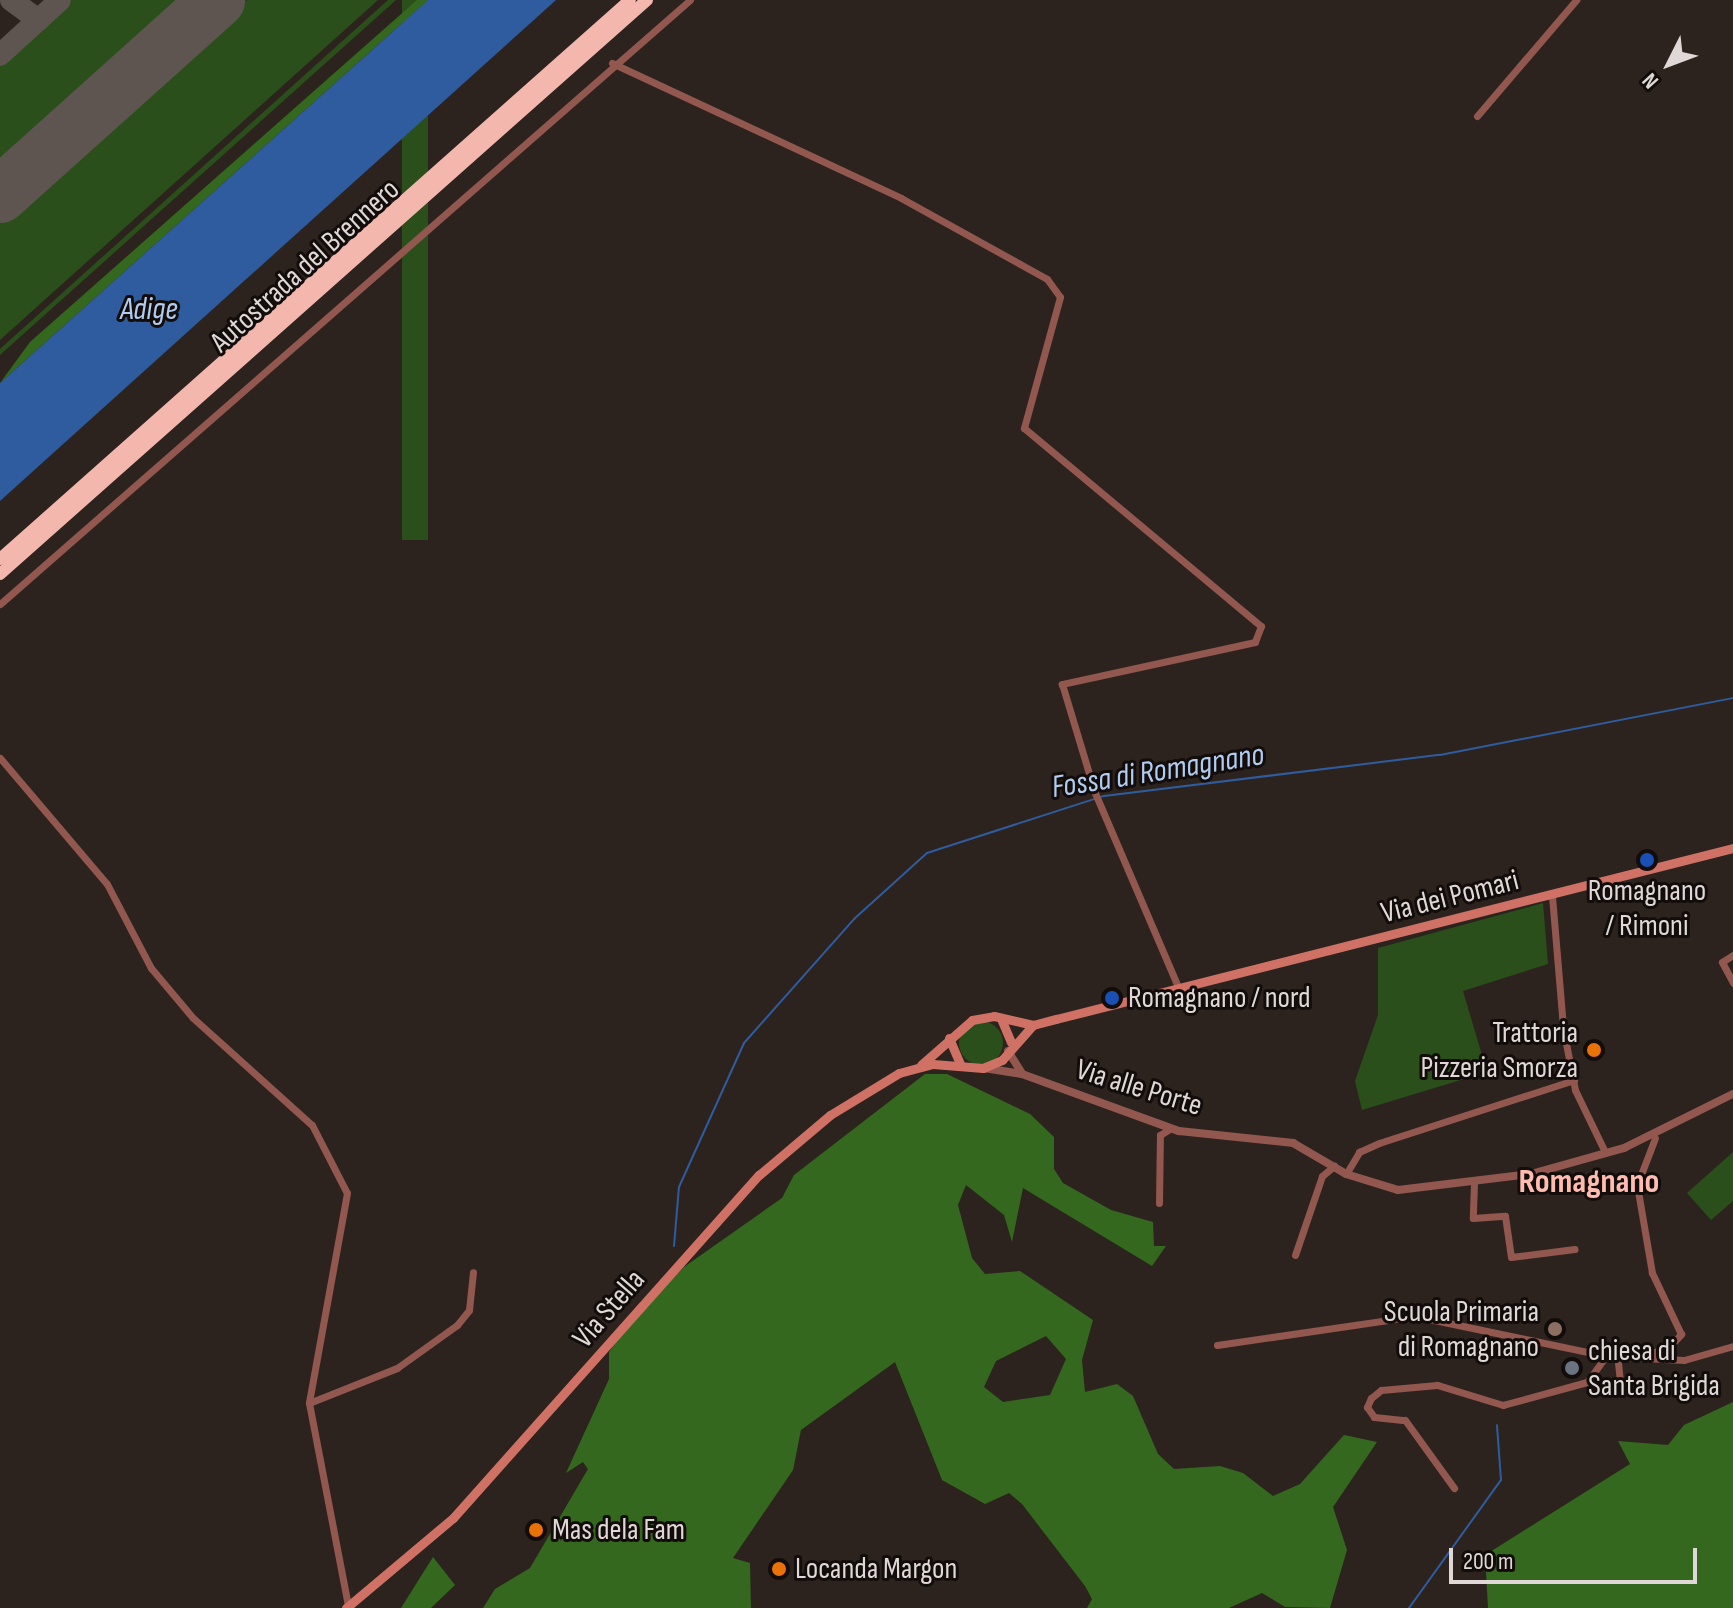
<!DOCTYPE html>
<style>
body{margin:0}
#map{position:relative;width:1733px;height:1608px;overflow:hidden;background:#2d231e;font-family:"Sofia Sans Condensed",sans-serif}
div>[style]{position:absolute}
.green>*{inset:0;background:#2a4f1b;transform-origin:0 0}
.round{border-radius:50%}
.forest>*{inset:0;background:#34681f}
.water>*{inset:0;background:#2e5c9e}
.stream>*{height:2px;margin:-1px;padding:0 1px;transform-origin:1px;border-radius:1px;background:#2e5c9e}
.taxiway>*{height:22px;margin:-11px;padding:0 11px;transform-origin:11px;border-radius:11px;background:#5e5450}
.runway>*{height:56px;margin:-28px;padding:0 28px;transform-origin:28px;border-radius:28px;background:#5e5450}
.minor>*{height:7px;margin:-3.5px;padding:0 3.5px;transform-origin:3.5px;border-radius:3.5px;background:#92574e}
.tertiary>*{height:8px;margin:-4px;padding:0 4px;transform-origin:4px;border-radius:4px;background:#92574e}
.secondary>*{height:9px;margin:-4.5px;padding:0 4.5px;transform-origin:4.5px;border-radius:4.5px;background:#cf7165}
.motorway>*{height:12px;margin:-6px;padding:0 6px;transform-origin:6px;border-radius:6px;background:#f3b7ae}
.dots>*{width:22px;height:22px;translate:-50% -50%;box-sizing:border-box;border:4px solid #120d0b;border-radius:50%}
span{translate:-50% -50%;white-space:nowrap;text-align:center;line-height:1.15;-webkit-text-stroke:6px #120d0b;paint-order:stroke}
.street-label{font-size:30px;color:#dfd8d6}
.poi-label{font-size:30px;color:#dfd8d6}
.left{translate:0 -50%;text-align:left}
.right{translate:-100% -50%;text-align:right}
.water-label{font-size:32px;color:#b2cbf0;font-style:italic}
.quarter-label{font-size:34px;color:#febbaf;font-weight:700}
.north{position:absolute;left:1629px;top:24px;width:80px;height:80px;-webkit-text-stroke:6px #120d0b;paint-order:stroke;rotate:228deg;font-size:22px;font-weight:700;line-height:32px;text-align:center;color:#dfd8d6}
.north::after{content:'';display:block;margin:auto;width:28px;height:36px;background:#dfd8d6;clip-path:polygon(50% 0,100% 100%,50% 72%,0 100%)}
.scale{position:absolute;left:1449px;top:1548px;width:248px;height:36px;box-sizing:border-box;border:4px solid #dfd8d6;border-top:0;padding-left:10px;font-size:24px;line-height:28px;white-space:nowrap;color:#dfd8d6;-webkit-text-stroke:6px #120d0b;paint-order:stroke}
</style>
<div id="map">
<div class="green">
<div style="clip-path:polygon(71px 0,185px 0,0 169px,0 63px)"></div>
<div style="clip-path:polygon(247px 0,378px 0,0 340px,0 222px)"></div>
<div style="clip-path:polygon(388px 0,396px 0,0 355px,0 349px)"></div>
<div style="left:402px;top:0;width:26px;height:540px"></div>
<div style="clip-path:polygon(1543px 903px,1548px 964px,1463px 991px,1487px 1072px,1362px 1110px,1355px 1081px,1378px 1015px,1378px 948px)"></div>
<div class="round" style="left:959px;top:1021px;width:44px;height:44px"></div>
<div style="clip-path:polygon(1733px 1152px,1733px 1201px,1711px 1220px,1687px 1193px)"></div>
</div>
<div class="forest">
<div style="clip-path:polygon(417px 0,428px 0,0 383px,30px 342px)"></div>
<div style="clip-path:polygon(evenodd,925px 1074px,947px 1074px,1030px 1114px,1054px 1137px,1054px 1169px,1063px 1183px,1111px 1210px,1153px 1222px,1154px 1246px,1166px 1246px,1152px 1266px,1023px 1188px,1012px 1242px,1004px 1215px,966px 1185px,958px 1205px,972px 1258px,985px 1274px,1020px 1271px,1093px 1320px,1082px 1360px,1085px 1392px,1117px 1384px,1133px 1396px,1158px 1454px,1174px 1469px,1220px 1466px,1243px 1473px,1273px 1496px,1300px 1484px,1344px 1435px,1377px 1442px,1333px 1507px,1347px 1550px,1330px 1608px,1285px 1607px,1262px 1593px,1229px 1608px,1087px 1608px,1092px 1599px,1085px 1586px,1022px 1504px,1009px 1493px,985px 1504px,942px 1480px,895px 1362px,801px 1430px,793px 1470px,733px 1558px,750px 1563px,751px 1608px,483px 1608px,495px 1589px,530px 1568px,588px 1469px,583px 1462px,566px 1473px,609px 1379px,609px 1352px,627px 1326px,684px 1267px,782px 1198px,794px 1175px,925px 1074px,1046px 1336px,1066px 1359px,1050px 1395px,1003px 1402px,984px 1387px,996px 1361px,1046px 1336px)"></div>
<div style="clip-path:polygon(1733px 1402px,1733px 1608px,1488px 1608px,1485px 1555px,1630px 1464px,1618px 1441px,1668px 1445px,1684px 1425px)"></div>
<div style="clip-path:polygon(433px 1557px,455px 1585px,431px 1608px,401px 1608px)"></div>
</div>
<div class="water">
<div style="clip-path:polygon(428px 0,556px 0,0 501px,0 383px)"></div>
</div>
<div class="stream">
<div style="left:674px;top:1246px;width:59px;rotate:-85.2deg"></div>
<div style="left:679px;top:1187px;width:158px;rotate:-65.7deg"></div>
<div style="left:744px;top:1043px;width:166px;rotate:-48.4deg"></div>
<div style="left:854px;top:919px;width:98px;rotate:-42.1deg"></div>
<div style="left:927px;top:853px;width:186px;rotate:-17.9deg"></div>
<div style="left:1104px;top:796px;width:338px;rotate:-7deg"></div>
<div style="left:1440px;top:755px;width:298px;rotate:-11deg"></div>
<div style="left:1409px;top:1608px;width:158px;rotate:-54.3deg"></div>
<div style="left:1501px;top:1480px;width:55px;rotate:-94.2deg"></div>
</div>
<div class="taxiway">
<div style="left:11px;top:0;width:34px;rotate:36deg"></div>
<div style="left:209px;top:7px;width:8px;rotate:-60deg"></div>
<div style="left:0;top:55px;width:81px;rotate:-42.5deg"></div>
</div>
<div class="runway">
<div style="left:0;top:195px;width:292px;rotate:-41.9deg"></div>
</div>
<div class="minor">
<div style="left:612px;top:63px;width:319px;rotate:25deg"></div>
<div style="left:901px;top:198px;width:167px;rotate:29deg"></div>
<div style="left:1047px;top:279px;width:22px;rotate:54deg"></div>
<div style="left:1060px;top:297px;width:136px;rotate:105.4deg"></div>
<div style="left:1024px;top:428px;width:309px;rotate:39.9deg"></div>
<div style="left:1261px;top:626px;width:17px;rotate:111deg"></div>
<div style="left:1255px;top:642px;width:198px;rotate:167.7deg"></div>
<div style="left:1062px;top:684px;width:114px;rotate:73.2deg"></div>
<div style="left:1095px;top:793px;width:213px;rotate:66.8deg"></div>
<div style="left:1477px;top:116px;width:153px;rotate:-49.5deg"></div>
<div style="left:0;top:604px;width:917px;rotate:-41.2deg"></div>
<div style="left:0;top:758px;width:165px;rotate:49.7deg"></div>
<div style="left:107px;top:884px;width:95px;rotate:62.4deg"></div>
<div style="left:151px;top:968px;width:65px;rotate:50deg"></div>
<div style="left:193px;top:1018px;width:160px;rotate:42deg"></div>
<div style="left:312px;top:1125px;width:76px;rotate:62.8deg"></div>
<div style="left:347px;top:1193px;width:213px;rotate:100.3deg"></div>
<div style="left:309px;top:1403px;width:207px;rotate:79.1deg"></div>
<div style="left:1552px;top:896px;width:132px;rotate:85.2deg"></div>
<div style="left:1563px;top:1028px;width:63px;rotate:79deg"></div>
<div style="left:1575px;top:1090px;width:67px;rotate:64.2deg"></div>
<div style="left:1733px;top:955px;width:13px;rotate:148deg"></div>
<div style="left:1722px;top:962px;width:24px;rotate:62deg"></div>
<div style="left:1346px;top:1174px;width:26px;rotate:-59deg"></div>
<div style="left:1359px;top:1152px;width:22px;rotate:-24deg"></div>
<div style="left:1379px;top:1143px;width:205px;rotate:-17.9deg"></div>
<div style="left:1474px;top:1183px;width:35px;rotate:92deg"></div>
<div style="left:1473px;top:1218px;width:32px;rotate:-4deg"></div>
<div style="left:1505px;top:1216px;width:41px;rotate:81.7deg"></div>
<div style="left:1511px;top:1257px;width:64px;rotate:-7.1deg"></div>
<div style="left:1159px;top:1203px;width:68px;rotate:-89.2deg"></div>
<div style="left:1160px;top:1135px;width:13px;rotate:-32deg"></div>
<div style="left:1295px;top:1255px;width:83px;rotate:-71.1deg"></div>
<div style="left:1322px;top:1176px;width:16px;rotate:-40deg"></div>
<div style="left:1217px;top:1345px;width:200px;rotate:-8.3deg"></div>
<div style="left:1415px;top:1316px;width:195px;rotate:11.8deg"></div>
<div style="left:1606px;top:1356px;width:32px;rotate:126deg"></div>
<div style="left:1587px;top:1382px;width:87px;rotate:164.7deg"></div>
<div style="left:1503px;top:1405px;width:69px;rotate:-163.1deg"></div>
<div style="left:1437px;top:1385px;width:56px;rotate:174.9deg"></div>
<div style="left:1381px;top:1390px;width:13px;rotate:141deg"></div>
<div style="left:1371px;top:1398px;width:10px;rotate:114deg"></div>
<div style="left:1367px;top:1407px;width:12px;rotate:55deg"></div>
<div style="left:1374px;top:1417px;width:31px;rotate:6deg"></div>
<div style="left:1405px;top:1420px;width:84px;rotate:54.2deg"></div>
<div style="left:1617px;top:1353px;width:36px;rotate:84deg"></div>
<div style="left:1604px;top:1356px;width:80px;rotate:2.9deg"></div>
<div style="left:1684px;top:1360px;width:51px;rotate:-15.9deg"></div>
<div style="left:1642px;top:1356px;width:28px;rotate:-18deg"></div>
<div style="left:1669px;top:1347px;width:18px;rotate:-47deg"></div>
<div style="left:1681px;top:1334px;width:68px;rotate:-115.4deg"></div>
<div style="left:1652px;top:1273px;width:89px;rotate:-99.7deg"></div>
<div style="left:1637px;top:1185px;width:50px;rotate:-69deg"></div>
<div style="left:309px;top:1403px;width:95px;rotate:-21.7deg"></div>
<div style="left:397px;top:1368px;width:74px;rotate:-35.6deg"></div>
<div style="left:457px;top:1325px;width:19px;rotate:-51deg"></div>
<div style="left:469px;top:1310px;width:38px;rotate:-84deg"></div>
</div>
<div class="tertiary">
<div style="left:1008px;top:1051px;width:26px;rotate:58deg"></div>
<div style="left:984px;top:1068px;width:38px;rotate:9deg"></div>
<div style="left:1022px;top:1074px;width:167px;rotate:20deg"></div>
<div style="left:1179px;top:1131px;width:115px;rotate:6deg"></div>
<div style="left:1293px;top:1143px;width:61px;rotate:30.3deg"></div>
<div style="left:1346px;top:1174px;width:54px;rotate:17.1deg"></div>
<div style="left:1398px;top:1190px;width:134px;rotate:-6.9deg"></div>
<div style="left:1531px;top:1174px;width:97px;rotate:-15.6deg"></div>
<div style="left:1624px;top:1148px;width:122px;rotate:-26.4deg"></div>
</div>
<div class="secondary">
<div style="left:1002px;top:1021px;width:23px;rotate:67deg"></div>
<div style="left:949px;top:1038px;width:30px;rotate:67deg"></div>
<div style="left:921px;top:1065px;width:68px;rotate:-41.4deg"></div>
<div style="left:972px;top:1020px;width:22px;rotate:-10deg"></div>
<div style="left:994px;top:1016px;width:40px;rotate:13deg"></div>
<div style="left:346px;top:1608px;width:140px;rotate:-40.1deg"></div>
<div style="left:453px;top:1518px;width:460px;rotate:-48.3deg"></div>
<div style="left:759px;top:1175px;width:93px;rotate:-40.2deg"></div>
<div style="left:830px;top:1115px;width:81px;rotate:-31.3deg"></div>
<div style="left:899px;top:1073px;width:35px;rotate:-15deg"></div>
<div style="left:933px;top:1064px;width:50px;rotate:4.6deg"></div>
<div style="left:983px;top:1068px;width:21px;rotate:-23deg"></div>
<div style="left:1002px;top:1060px;width:47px;rotate:-48.5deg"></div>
<div style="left:1033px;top:1025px;width:24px;rotate:-15deg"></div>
<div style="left:1056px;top:1019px;width:698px;rotate:-14.18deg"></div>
</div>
<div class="motorway">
<div style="left:0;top:559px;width:842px;rotate:-41.58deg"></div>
<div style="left:0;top:574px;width:865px;rotate:-41.58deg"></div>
</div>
<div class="dots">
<div style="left:1647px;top:860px;background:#1a4fb4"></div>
<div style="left:1112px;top:998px;background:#1a4fb4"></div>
<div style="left:1594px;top:1050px;background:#e8710a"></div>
<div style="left:1555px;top:1329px;background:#8d6e63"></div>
<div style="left:1572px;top:1368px;background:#6b7280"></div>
<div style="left:536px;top:1530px;background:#e8710a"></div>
<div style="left:779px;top:1569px;background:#e8710a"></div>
</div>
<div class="street-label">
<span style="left:305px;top:266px;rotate:-42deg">Autostrada del Brennero</span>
<span style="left:1450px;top:897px;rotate:-14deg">Via dei Pomari</span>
<span style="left:1139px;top:1088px;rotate:17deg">Via alle Porte</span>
<span style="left:609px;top:1309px;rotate:-49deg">Via Stella</span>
</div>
<div class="poi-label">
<span style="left:1647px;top:908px">Romagnano<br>/ Rimoni</span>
<span class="left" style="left:1128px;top:998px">Romagnano / nord</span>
<span class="right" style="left:1578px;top:1050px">Trattoria<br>Pizzeria Smorza</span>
<span class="right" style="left:1539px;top:1329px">Scuola Primaria<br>di Romagnano</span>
<span class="left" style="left:1588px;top:1368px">chiesa di<br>Santa Brigida</span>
<span class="left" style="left:552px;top:1530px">Mas dela Fam</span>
<span class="left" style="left:795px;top:1569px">Locanda Margon</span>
</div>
<div class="water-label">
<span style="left:149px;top:310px">Adige</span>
<span style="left:1158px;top:772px;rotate:-9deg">Fossa di Romagnano</span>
</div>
<div class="quarter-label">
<span style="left:1589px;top:1182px">Romagnano</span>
</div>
<div class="north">N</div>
<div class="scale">200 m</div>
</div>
